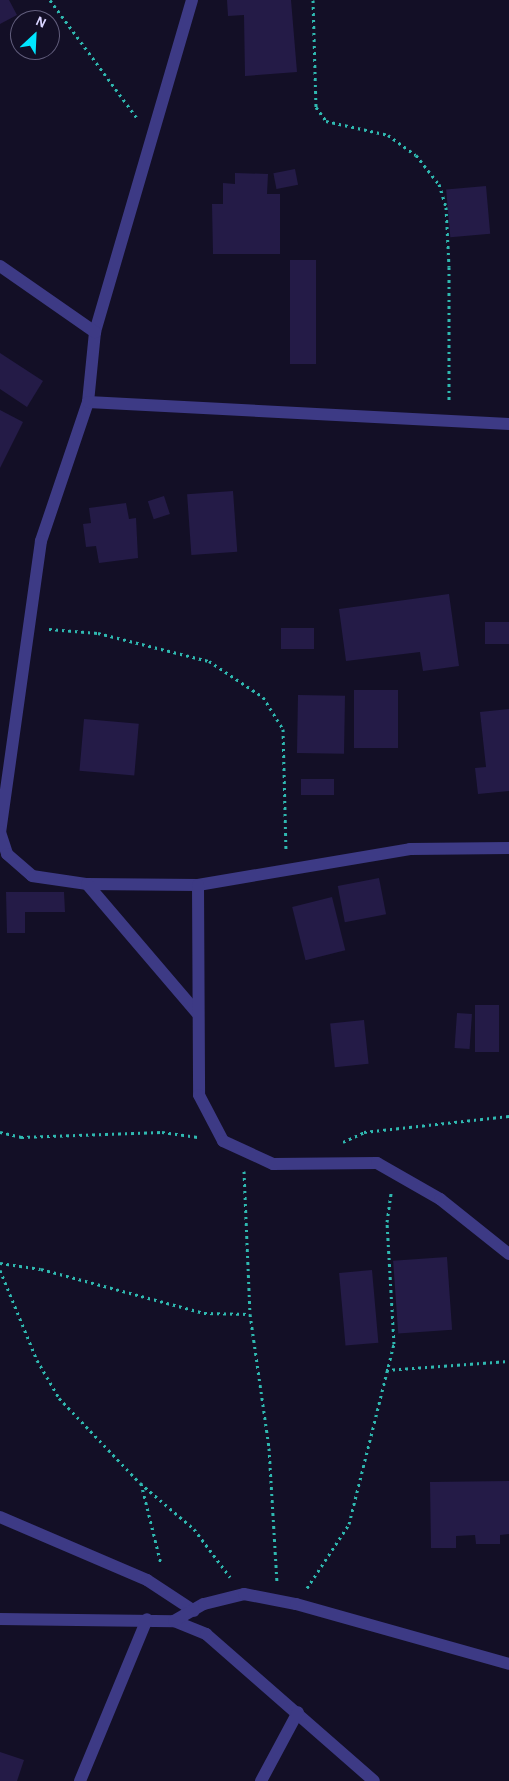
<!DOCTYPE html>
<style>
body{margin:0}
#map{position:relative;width:509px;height:1781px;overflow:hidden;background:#130f26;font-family:"Alegreya Sans",sans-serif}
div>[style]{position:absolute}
.building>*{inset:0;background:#241b47;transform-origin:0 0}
.path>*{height:3px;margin-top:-1.5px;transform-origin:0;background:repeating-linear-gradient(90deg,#2fb8b0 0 2.5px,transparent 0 6.5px)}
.service>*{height:12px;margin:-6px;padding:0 6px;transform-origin:6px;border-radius:6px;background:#3d3a85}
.minor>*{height:12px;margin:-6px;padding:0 6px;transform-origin:6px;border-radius:6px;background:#3d3a85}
span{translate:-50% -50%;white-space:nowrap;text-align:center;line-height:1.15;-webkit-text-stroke:4.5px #130f26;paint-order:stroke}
.north{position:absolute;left:10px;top:10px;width:50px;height:50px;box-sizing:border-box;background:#130f26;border:1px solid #625e7d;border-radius:50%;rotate:25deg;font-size:14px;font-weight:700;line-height:20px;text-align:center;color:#d9d4ff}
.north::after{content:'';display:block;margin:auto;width:18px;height:22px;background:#00e5ff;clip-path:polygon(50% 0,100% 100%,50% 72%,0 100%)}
</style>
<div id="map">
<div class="building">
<div style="clip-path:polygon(0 0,9px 0,17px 15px,0 24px)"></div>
<div style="clip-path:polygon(227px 0,291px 0,297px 72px,245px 76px,244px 15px,228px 16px)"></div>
<div style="left:295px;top:169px;width:16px;height:22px;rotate:79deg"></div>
<div style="clip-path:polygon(235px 173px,268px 174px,267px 194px,280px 194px,280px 254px,213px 254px,212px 204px,223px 204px,223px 183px,235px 184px)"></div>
<div style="left:486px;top:186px;width:48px;height:40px;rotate:85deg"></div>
<div style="left:290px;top:260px;width:26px;height:104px"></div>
<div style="clip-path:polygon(0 353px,43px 381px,27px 407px,0 389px)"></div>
<div style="clip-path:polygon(0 410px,23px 422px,0 468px)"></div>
<div style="left:233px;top:491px;width:61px;height:46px;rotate:86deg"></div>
<div style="left:164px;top:496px;width:19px;height:17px;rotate:72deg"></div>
<div style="clip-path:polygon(126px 503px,129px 519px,136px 518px,138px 558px,99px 563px,96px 546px,86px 547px,83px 524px,91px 523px,89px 508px)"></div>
<div style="clip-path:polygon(449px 594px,459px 666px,423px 671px,420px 652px,346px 661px,339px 609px)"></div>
<div style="left:509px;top:622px;width:22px;height:24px;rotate:90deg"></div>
<div style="left:314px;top:628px;width:21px;height:33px;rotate:90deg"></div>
<div style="left:354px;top:690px;width:44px;height:58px"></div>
<div style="left:298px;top:695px;width:47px;height:58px;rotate:1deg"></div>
<div style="clip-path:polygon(509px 709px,509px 791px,478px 794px,475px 768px,486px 767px,480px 712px)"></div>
<div style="left:84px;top:719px;width:55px;height:52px;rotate:5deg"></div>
<div style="left:301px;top:779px;width:33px;height:16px"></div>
<div style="left:379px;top:878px;width:37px;height:42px;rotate:79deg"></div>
<div style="clip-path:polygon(6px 892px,64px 892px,65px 912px,25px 912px,25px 933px,7px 933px)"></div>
<div style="left:332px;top:897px;width:55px;height:41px;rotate:76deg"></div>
<div style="left:475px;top:1005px;width:24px;height:47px"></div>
<div style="left:457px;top:1013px;width:15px;height:35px;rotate:4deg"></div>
<div style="left:364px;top:1020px;width:44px;height:34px;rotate:84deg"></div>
<div style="left:447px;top:1257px;width:73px;height:54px;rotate:86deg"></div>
<div style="left:372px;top:1270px;width:73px;height:33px;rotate:85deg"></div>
<div style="clip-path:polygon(509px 1481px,509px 1534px,500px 1535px,500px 1544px,476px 1544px,475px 1535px,456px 1536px,456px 1548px,431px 1548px,430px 1482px)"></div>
<div style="clip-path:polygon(0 1752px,24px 1760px,17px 1781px,0 1781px)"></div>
</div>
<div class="path">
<div style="left:50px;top:0;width:147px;rotate:53.6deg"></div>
<div style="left:313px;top:0;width:107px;rotate:88.4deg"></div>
<div style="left:316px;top:107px;width:17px;rotate:54deg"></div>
<div style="left:326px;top:121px;width:64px;rotate:12.7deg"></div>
<div style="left:388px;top:135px;width:34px;rotate:36deg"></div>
<div style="left:416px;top:155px;width:37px;rotate:52deg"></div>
<div style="left:439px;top:184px;width:24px;rotate:73deg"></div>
<div style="left:446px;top:207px;width:60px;rotate:87.1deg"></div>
<div style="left:449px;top:267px;width:135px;rotate:90deg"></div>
<div style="left:49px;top:629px;width:49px;rotate:4.7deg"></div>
<div style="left:98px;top:633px;width:114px;rotate:14.2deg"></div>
<div style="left:209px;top:661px;width:65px;rotate:33.7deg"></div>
<div style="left:263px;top:697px;width:38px;rotate:58deg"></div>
<div style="left:283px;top:729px;width:123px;rotate:88.6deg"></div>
<div style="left:0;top:1132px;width:22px;rotate:13deg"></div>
<div style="left:21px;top:1137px;width:141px;rotate:-2deg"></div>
<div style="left:162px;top:1132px;width:36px;rotate:8deg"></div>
<div style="left:343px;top:1142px;width:23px;rotate:-25deg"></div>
<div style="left:364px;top:1132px;width:146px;rotate:-6.3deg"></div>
<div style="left:244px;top:1171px;width:143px;rotate:87.6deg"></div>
<div style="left:250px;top:1314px;width:135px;rotate:81.9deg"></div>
<div style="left:269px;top:1448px;width:133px;rotate:86.6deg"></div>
<div style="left:0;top:1263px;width:41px;rotate:8.3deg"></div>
<div style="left:41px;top:1269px;width:169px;rotate:15.1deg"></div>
<div style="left:204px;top:1313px;width:46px;rotate:1.2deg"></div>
<div style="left:0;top:1270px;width:97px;rotate:67.7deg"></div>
<div style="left:37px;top:1360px;width:44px;rotate:59.9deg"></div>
<div style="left:59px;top:1398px;width:117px;rotate:46.4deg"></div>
<div style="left:140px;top:1483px;width:71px;rotate:40.4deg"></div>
<div style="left:194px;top:1529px;width:60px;rotate:53.1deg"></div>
<div style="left:386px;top:1370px;width:123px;rotate:-4.2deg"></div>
<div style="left:141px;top:1483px;width:83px;rotate:76.1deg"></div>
<div style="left:307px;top:1588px;width:77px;rotate:-56.7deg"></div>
<div style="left:349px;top:1524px;width:186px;rotate:-76deg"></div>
<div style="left:394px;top:1344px;width:122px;rotate:-93.3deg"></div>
<div style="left:387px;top:1222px;width:29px;rotate:-82deg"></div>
</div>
<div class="service">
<div style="left:0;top:1517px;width:160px;rotate:23.2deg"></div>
<div style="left:147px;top:1580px;width:56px;rotate:33.4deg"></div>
</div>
<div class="minor">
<div style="left:192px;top:0;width:346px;rotate:106.3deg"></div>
<div style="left:95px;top:332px;width:70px;rotate:95.7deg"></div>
<div style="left:88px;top:402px;width:147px;rotate:108.7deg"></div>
<div style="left:41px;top:541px;width:294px;rotate:98deg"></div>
<div style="left:0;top:832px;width:23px;rotate:72deg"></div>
<div style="left:7px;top:854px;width:33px;rotate:41deg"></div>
<div style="left:32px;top:876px;width:56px;rotate:8.3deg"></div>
<div style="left:87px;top:884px;width:111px;rotate:0.5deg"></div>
<div style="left:198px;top:885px;width:215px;rotate:-9.6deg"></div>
<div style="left:410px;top:849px;width:99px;rotate:-0.6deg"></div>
<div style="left:0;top:266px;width:116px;rotate:34.8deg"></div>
<div style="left:88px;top:402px;width:422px;rotate:3deg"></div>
<div style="left:87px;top:884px;width:170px;rotate:49.5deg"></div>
<div style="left:198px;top:885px;width:210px;rotate:89.7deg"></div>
<div style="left:199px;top:1095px;width:52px;rotate:62.4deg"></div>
<div style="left:223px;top:1141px;width:55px;rotate:24.7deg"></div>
<div style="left:273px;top:1164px;width:104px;rotate:-0.6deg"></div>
<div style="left:377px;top:1163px;width:73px;rotate:29.7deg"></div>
<div style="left:440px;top:1199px;width:88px;rotate:38.6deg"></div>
<div style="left:0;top:1619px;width:174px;rotate:0.7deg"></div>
<div style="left:174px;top:1621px;width:35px;rotate:22deg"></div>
<div style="left:206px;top:1634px;width:223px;rotate:41.2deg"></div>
<div style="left:174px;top:1621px;width:34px;rotate:-30deg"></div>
<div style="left:204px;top:1604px;width:41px;rotate:-14deg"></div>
<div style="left:244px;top:1594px;width:53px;rotate:10.9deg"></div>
<div style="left:296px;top:1604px;width:221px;rotate:15.7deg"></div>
<div style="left:80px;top:1781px;width:175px;rotate:-67.5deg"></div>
<div style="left:261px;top:1781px;width:78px;rotate:-61.8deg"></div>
</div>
<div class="north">N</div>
</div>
